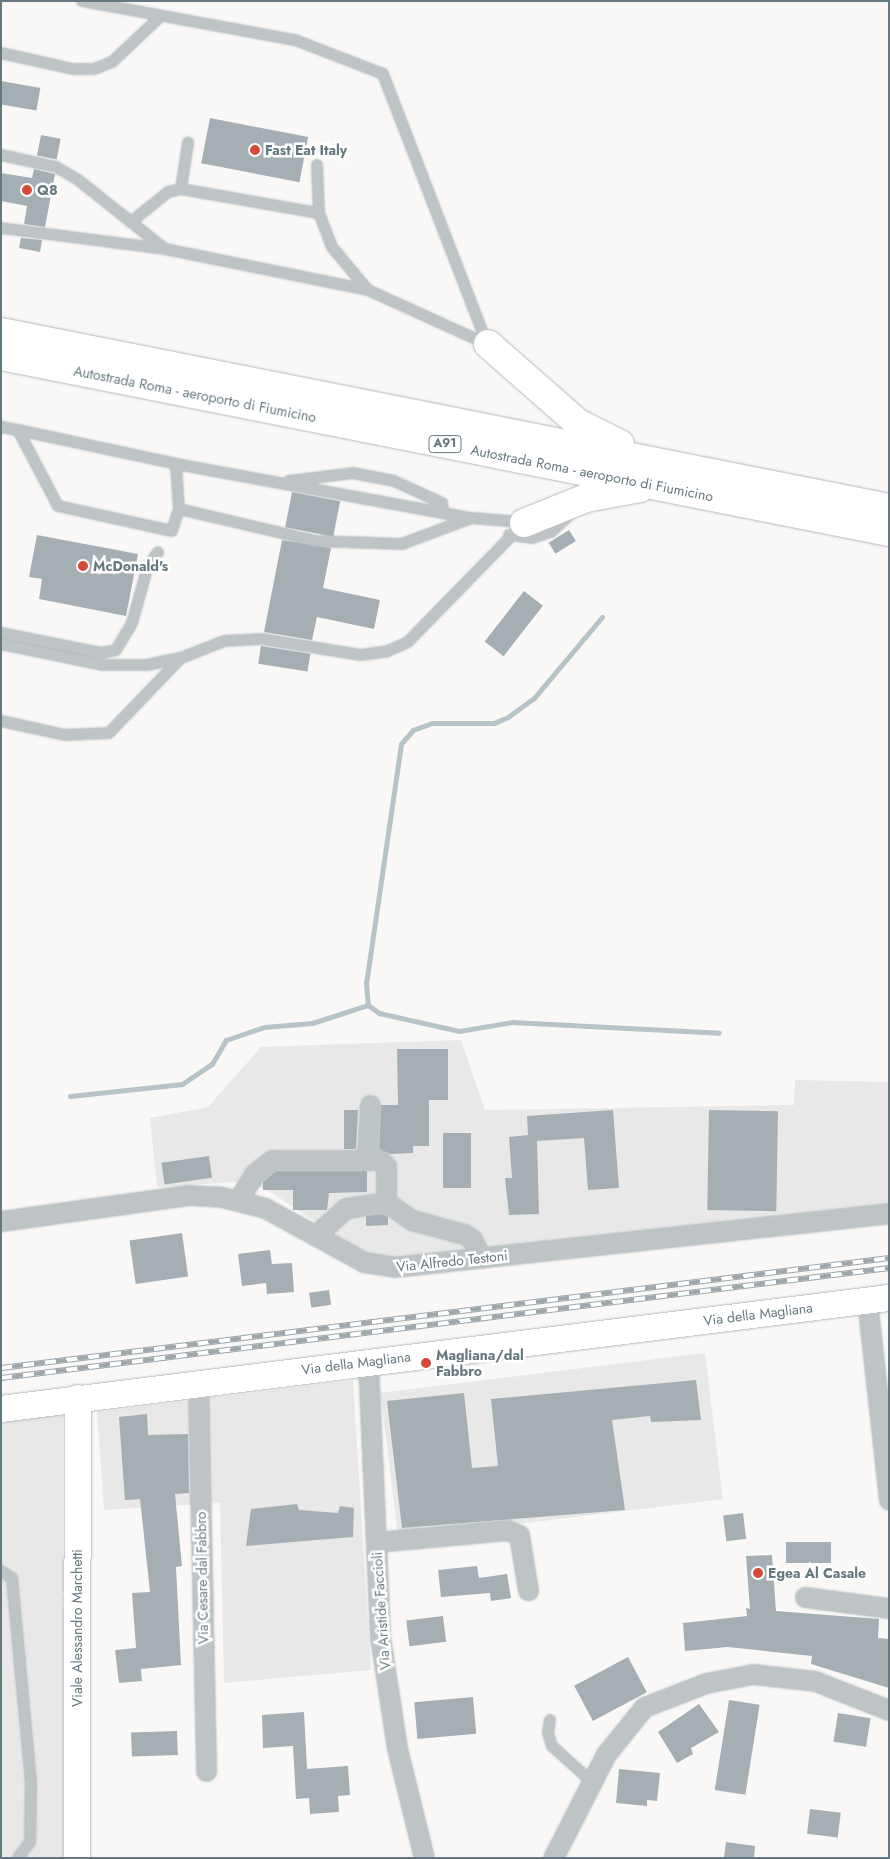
<!DOCTYPE html>
<style>
body{margin:0}
#map{position:relative;width:890px;height:1859px;overflow:hidden;background:#f9f8f7;font-family:Jost,sans-serif}
div>[style]{position:absolute}
.built>*{inset:0;background:#e7e8e7;transform-origin:0 0}
.stream>*{height:5px;margin:-2.5px;padding:0 2.5px;transform-origin:2.5px;border-radius:2.5px;background:#b7c4c7}
.building>*{inset:0;background:#a5afb3;transform-origin:0 0}
.roads{filter:drop-shadow(0 0 1px #b1b8bb) drop-shadow(0 0 1px #b1b8bb)}
.lane>*{height:10px;margin:-5px;padding:0 5px;transform-origin:5px;border-radius:5px;background:#bec4c6}
.street>*{height:19px;margin:-9.5px;padding:0 9.5px;transform-origin:9.5px;border-radius:9.5px;background:#bec4c6}
.secondary>*{height:26px;margin:-13px;padding:0 13px;transform-origin:13px;border-radius:13px;background:#fff}
.highway>*{height:28px;margin:-14px;padding:0 14px;transform-origin:14px;border-radius:14px;background:#fff}
.rail>*{height:5.5px;margin-top:-2.75px;transform-origin:0;background:repeating-linear-gradient(90deg,#fff 0 11px,#9ea7ab 0 22px);box-sizing:border-box;border-block:1px solid #9ea7ab}
.dots>*{width:14px;height:14px;translate:-50% -50%;box-sizing:border-box;border:2px solid #fff;border-radius:50%}
span{translate:-50% -50%;white-space:nowrap;text-align:center;line-height:1.15;-webkit-text-stroke:5px #fff;paint-order:stroke}
.shield-label span{padding:1px 4px;background:#fff;border:1px solid;border-radius:4px;-webkit-text-stroke-width:0}
.shield-label{font-size:12px;color:#66787f;font-weight:700}
.poi-label{font-size:14px;color:#66787f;font-weight:700}
.left{translate:0 -50%;text-align:left}
.street-label{font-size:14px;color:#66787f}
.frame{position:absolute;inset:0;border:2px solid #66787f;pointer-events:none}
</style>
<div id="map">
<div class="built">
<div style="clip-path:polygon(461px 1040px,485px 1110px,794px 1105px,795px 1080px,889px 1082px,889px 1208px,397px 1261px,361px 1252px,266px 1189px,236px 1182px,157px 1187px,150px 1118px,208px 1107px,261px 1047px)"></div>
<div style="left:705px;top:1353px;width:147px;height:327px;rotate:83deg"></div>
<div style="clip-path:polygon(353px 1380px,371px 1670px,224px 1683px,220px 1503px,104px 1510px,97px 1412px)"></div>
<div style="left:63px;top:1415px;width:443px;height:63px;rotate:90deg"></div>
</div>
<div class="stream">
<div style="left:602px;top:617px;width:106px;rotate:130deg"></div>
<div style="left:534px;top:698px;width:32px;rotate:144deg"></div>
<div style="left:508px;top:717px;width:15px;rotate:157deg"></div>
<div style="left:494px;top:723px;width:62px;rotate:180deg"></div>
<div style="left:432px;top:723px;width:20px;rotate:160deg"></div>
<div style="left:413px;top:730px;width:18px;rotate:131deg"></div>
<div style="left:401px;top:744px;width:242px;rotate:98.3deg"></div>
<div style="left:366px;top:983px;width:22px;rotate:85deg"></div>
<div style="left:368px;top:1005px;width:14px;rotate:36deg"></div>
<div style="left:379px;top:1013px;width:82px;rotate:12.7deg"></div>
<div style="left:459px;top:1031px;width:54px;rotate:-9.6deg"></div>
<div style="left:512px;top:1022px;width:207px;rotate:3deg"></div>
<div style="left:70px;top:1096px;width:113px;rotate:-6.1deg"></div>
<div style="left:182px;top:1084px;width:36px;rotate:-34deg"></div>
<div style="left:212px;top:1064px;width:28px;rotate:-60deg"></div>
<div style="left:226px;top:1040px;width:40px;rotate:-18.9deg"></div>
<div style="left:264px;top:1027px;width:48px;rotate:-4.8deg"></div>
<div style="left:312px;top:1023px;width:59px;rotate:-17.8deg"></div>
</div>
<div class="building">
<div style="left:1px;top:81px;width:40px;height:23px;rotate:10deg"></div>
<div style="left:210px;top:118px;width:100px;height:46px;rotate:11deg"></div>
<div style="left:41px;top:135px;width:20px;height:21px;rotate:11deg"></div>
<div style="clip-path:polygon(34px 169px,55px 174px,45px 227px,24px 224px,27px 206px,1px 201px,1px 173px,32px 178px)"></div>
<div style="clip-path:polygon(21px 238px,42px 240px,40px 252px,19px 248px)"></div>
<div style="left:292px;top:492px;width:49px;height:36px;rotate:11deg"></div>
<div style="left:569px;top:530px;width:13px;height:24px;rotate:58deg"></div>
<div style="clip-path:polygon(37px 535px,138px 554px,126px 616px,39px 599px,42px 579px,29px 577px)"></div>
<div style="clip-path:polygon(282px 540px,331px 548px,323px 588px,380px 600px,374px 629px,317px 617px,312px 640px,264px 632px)"></div>
<div style="left:524px;top:591px;width:24px;height:64px;rotate:38deg"></div>
<div style="left:261px;top:646px;width:50px;height:18px;rotate:9deg"></div>
<div style="clip-path:polygon(397px 1049px,448px 1049px,448px 1100px,429px 1100px,429px 1146px,413px 1146px,413px 1153px,390px 1154px,379px 1149px,381px 1105px,398px 1105px)"></div>
<div style="clip-path:polygon(344px 1110px,358px 1110px,356px 1149px,344px 1149px)"></div>
<div style="clip-path:polygon(613px 1110px,619px 1188px,588px 1190px,584px 1138px,537px 1141px,539px 1214px,509px 1215px,505px 1178px,512px 1178px,509px 1137px,528px 1135px,527px 1116px)"></div>
<div style="left:709px;top:1110px;width:69px;height:100px;rotate:1deg"></div>
<div style="left:443px;top:1133px;width:28px;height:55px"></div>
<div style="left:209px;top:1156px;width:22px;height:48px;rotate:82deg"></div>
<div style="clip-path:polygon(276px 1171px,367px 1171px,367px 1192px,329px 1193px,327px 1210px,293px 1210px,293px 1190px,263px 1190px,263px 1182px)"></div>
<div style="clip-path:polygon(383px 1214px,388px 1217px,388px 1225px,366px 1226px,366px 1216px)"></div>
<div style="left:182px;top:1233px;width:44px;height:53px;rotate:82deg"></div>
<div style="clip-path:polygon(270px 1250px,272px 1264px,292px 1263px,294px 1292px,267px 1294px,266px 1283px,242px 1286px,238px 1254px)"></div>
<div style="left:329px;top:1290px;width:15px;height:20px;rotate:82deg"></div>
<div style="clip-path:polygon(696px 1380px,701px 1420px,651px 1422px,650px 1416px,612px 1420px,625px 1510px,402px 1528px,387px 1401px,464px 1393px,472px 1468px,498px 1466px,491px 1399px)"></div>
<div style="clip-path:polygon(147px 1414px,148px 1435px,188px 1434px,189px 1493px,175px 1494px,182px 1566px,176px 1567px,181px 1665px,141px 1669px,142px 1681px,119px 1683px,115px 1650px,136px 1648px,132px 1593px,150px 1592px,140px 1499px,125px 1500px,119px 1417px)"></div>
<div style="clip-path:polygon(297px 1504px,299px 1510px,338px 1513px,340px 1506px,354px 1508px,353px 1537px,246px 1546px,251px 1509px)"></div>
<div style="left:743px;top:1513px;width:26px;height:20px;rotate:83deg"></div>
<div style="left:786px;top:1542px;width:45px;height:21px"></div>
<div style="clip-path:polygon(772px 1555px,776px 1611px,879px 1619px,878px 1638px,889px 1639px,889px 1688px,811px 1664px,812px 1656px,728px 1647px,685px 1651px,683px 1623px,747px 1616px,746px 1608px,750px 1609px,746px 1556px)"></div>
<div style="clip-path:polygon(477px 1566px,479px 1578px,507px 1574px,511px 1598px,491px 1601px,490px 1593px,441px 1597px,438px 1570px)"></div>
<div style="left:443px;top:1616px;width:26px;height:37px;rotate:83deg"></div>
<div style="left:628px;top:1657px;width:40px;height:61px;rotate:62deg"></div>
<div style="left:473px;top:1697px;width:37px;height:59px;rotate:85deg"></div>
<div style="left:729px;top:1700px;width:31px;height:91px;rotate:9deg"></div>
<div style="clip-path:polygon(699px 1704px,719px 1732px,691px 1748px,693px 1754px,677px 1763px,658px 1732px)"></div>
<div style="clip-path:polygon(304px 1712px,307px 1769px,348px 1766px,350px 1795px,338px 1796px,339px 1812px,310px 1814px,309px 1798px,296px 1799px,293px 1746px,263px 1748px,262px 1715px)"></div>
<div style="left:838px;top:1713px;width:33px;height:29px;rotate:9deg"></div>
<div style="left:177px;top:1731px;width:24px;height:46px;rotate:88deg"></div>
<div style="clip-path:polygon(619px 1769px,660px 1773px,657px 1801px,647px 1800px,647px 1806px,616px 1803px)"></div>
<div style="left:810px;top:1809px;width:31px;height:25px;rotate:7deg"></div>
<div style="clip-path:polygon(726px 1842px,755px 1846px,754px 1858px,724px 1858px)"></div>
</div>
<div class="roads">
<div class="lane">
<div style="left:82px;top:1px;width:217px;rotate:10.4deg"></div>
<div style="left:295px;top:40px;width:94px;rotate:21.1deg"></div>
<div style="left:383px;top:74px;width:289px;rotate:68.9deg"></div>
<div style="left:1px;top:53px;width:74px;rotate:12.5deg"></div>
<div style="left:73px;top:69px;width:21px"></div>
<div style="left:94px;top:69px;width:19px;rotate:-21deg"></div>
<div style="left:112px;top:62px;width:67px;rotate:-43.2deg"></div>
<div style="left:1px;top:155px;width:56px;rotate:12.3deg"></div>
<div style="left:56px;top:167px;width:24px;rotate:30deg"></div>
<div style="left:77px;top:179px;width:112px;rotate:38.5deg"></div>
<div style="left:317px;top:165px;width:48px;rotate:87.6deg"></div>
<div style="left:181px;top:189px;width:47px;rotate:-81.3deg"></div>
<div style="left:131px;top:222px;width:48px;rotate:-39deg"></div>
<div style="left:168px;top:192px;width:13px;rotate:-13deg"></div>
<div style="left:181px;top:189px;width:140px;rotate:9.9deg"></div>
<div style="left:319px;top:213px;width:36px;rotate:69deg"></div>
<div style="left:332px;top:247px;width:56px;rotate:50.1deg"></div>
<div style="left:1px;top:228px;width:165px;rotate:7.3deg"></div>
<div style="left:165px;top:249px;width:207px;rotate:11.4deg"></div>
<div style="left:368px;top:290px;width:131px;rotate:24.4deg"></div>
<div style="left:1px;top:427px;width:17px;rotate:10deg"></div>
<div style="left:18px;top:430px;width:162px;rotate:12.1deg"></div>
<div style="left:176px;top:464px;width:45px;rotate:86.2deg"></div>
<div style="left:179px;top:509px;width:23px;rotate:108deg"></div>
<div style="left:172px;top:531px;width:117px;rotate:-167.6deg"></div>
<div style="left:58px;top:506px;width:86px;rotate:-117.8deg"></div>
<div style="left:176px;top:464px;width:299px;rotate:10.4deg"></div>
<div style="left:289px;top:481px;width:64px;rotate:-7.1deg"></div>
<div style="left:353px;top:473px;width:42px;rotate:11deg"></div>
<div style="left:394px;top:481px;width:53px;rotate:24.6deg"></div>
<div style="left:442px;top:503px;width:10px;rotate:84deg"></div>
<div style="left:179px;top:509px;width:140px;rotate:13.2deg"></div>
<div style="left:315px;top:541px;width:87px;rotate:2deg"></div>
<div style="left:402px;top:544px;width:74px;rotate:-20.6deg"></div>
<div style="left:471px;top:518px;width:52px;rotate:4.4deg"></div>
<div style="left:509px;top:535px;width:23px;rotate:7deg"></div>
<div style="left:532px;top:538px;width:20px;rotate:-18deg"></div>
<div style="left:551px;top:532px;width:33px;rotate:-43deg"></div>
<div style="left:1px;top:633px;width:102px;rotate:11.3deg"></div>
<div style="left:101px;top:653px;width:15px;rotate:-11deg"></div>
<div style="left:116px;top:650px;width:31px;rotate:-59deg"></div>
<div style="left:132px;top:623px;width:59px;rotate:-74.3deg"></div>
<div style="left:148px;top:566px;width:17px;rotate:-54deg"></div>
<div style="left:1px;top:644px;width:103px;rotate:11.7deg"></div>
<div style="left:102px;top:665px;width:45px"></div>
<div style="left:147px;top:665px;width:35px;rotate:-12deg"></div>
<div style="left:181px;top:658px;width:46px;rotate:-21.6deg"></div>
<div style="left:224px;top:641px;width:38px;rotate:-3deg"></div>
<div style="left:262px;top:639px;width:100px;rotate:9.2deg"></div>
<div style="left:361px;top:655px;width:27px;rotate:-8deg"></div>
<div style="left:388px;top:651px;width:22px;rotate:-24deg"></div>
<div style="left:408px;top:642px;width:165px;rotate:-45.7deg"></div>
<div style="left:1px;top:721px;width:66px;rotate:12.3deg"></div>
<div style="left:65px;top:735px;width:44px;rotate:-2.6deg"></div>
<div style="left:109px;top:733px;width:104px;rotate:-46.2deg"></div>
<div style="left:1px;top:1571px;width:13px;rotate:32deg"></div>
<div style="left:12px;top:1578px;width:204px;rotate:84.7deg"></div>
<div style="left:31px;top:1781px;width:61px;rotate:90.9deg"></div>
<div style="left:30px;top:1842px;width:20px;rotate:127deg"></div>
<div style="left:550px;top:1720px;width:13px;rotate:99deg"></div>
<div style="left:548px;top:1733px;width:14px;rotate:73deg"></div>
<div style="left:552px;top:1746px;width:54px;rotate:42deg"></div>
</div>
<div class="street">
<div style="left:367px;top:1158px;width:53px;rotate:-86.8deg"></div>
<div style="left:238px;top:1200px;width:31px;rotate:-58deg"></div>
<div style="left:254px;top:1174px;width:23px;rotate:-38deg"></div>
<div style="left:272px;top:1160px;width:108px"></div>
<div style="left:380px;top:1160px;width:8px;rotate:45deg"></div>
<div style="left:386px;top:1166px;width:36px;rotate:90deg"></div>
<div style="left:386px;top:1202px;width:32px;rotate:35deg"></div>
<div style="left:412px;top:1220px;width:54px;rotate:15.1deg"></div>
<div style="left:464px;top:1234px;width:9px;rotate:32deg"></div>
<div style="left:472px;top:1239px;width:21px;rotate:65deg"></div>
<div style="left:1px;top:1221px;width:189px;rotate:-7.9deg"></div>
<div style="left:188px;top:1195px;width:34px;rotate:3deg"></div>
<div style="left:222px;top:1197px;width:44px;rotate:14.3deg"></div>
<div style="left:265px;top:1208px;width:113px;rotate:28.6deg"></div>
<div style="left:364px;top:1262px;width:30px;rotate:9deg"></div>
<div style="left:394px;top:1267px;width:498px;rotate:-6.2deg"></div>
<div style="left:317px;top:1234px;width:39px;rotate:-42deg"></div>
<div style="left:346px;top:1208px;width:40px;rotate:-8.5deg"></div>
<div style="left:867px;top:1300px;width:201px;rotate:83.7deg"></div>
<div style="left:368px;top:1361px;width:276px;rotate:87.5deg"></div>
<div style="left:380px;top:1637px;width:112px;rotate:81.3deg"></div>
<div style="left:397px;top:1748px;width:113px;rotate:76.2deg"></div>
<div style="left:198px;top:1384px;width:387px;rotate:88.8deg"></div>
<div style="left:376px;top:1542px;width:132px;rotate:-5.2deg"></div>
<div style="left:507px;top:1530px;width:13px;rotate:23deg"></div>
<div style="left:519px;top:1535px;width:56px;rotate:80.7deg"></div>
<div style="left:805px;top:1597px;width:85px;rotate:7.5deg"></div>
<div style="left:553px;top:1858px;width:117px;rotate:-63deg"></div>
<div style="left:606px;top:1754px;width:60px;rotate:-51deg"></div>
<div style="left:644px;top:1707px;width:66px;rotate:-21.2deg"></div>
<div style="left:706px;top:1683px;width:48px;rotate:-10.8deg"></div>
<div style="left:753px;top:1674px;width:62px;rotate:6.4deg"></div>
<div style="left:815px;top:1681px;width:79px;rotate:21.4deg"></div>
</div>
<div class="secondary">
<div style="left:1px;top:1409px;width:895px;rotate:-7.13deg"></div>
<div style="left:77px;top:1858px;width:460px;rotate:-89.9deg"></div>
</div>
<div class="highway">
<div style="left:1px;top:332px;width:905px;rotate:11.21deg"></div>
<div style="left:488px;top:344px;width:120px;rotate:41.3deg"></div>
<div style="left:578px;top:423px;width:47px;rotate:26.6deg"></div>
<div style="left:1px;top:356px;width:905px;rotate:11.21deg"></div>
<div style="left:524px;top:523px;width:67px;rotate:-22deg"></div>
<div style="left:586px;top:498px;width:55px;rotate:-10.5deg"></div>
</div>
</div>
<div class="rail">
<div style="left:1px;top:1368px;width:895px;rotate:-7.06deg"></div>
<div style="left:1px;top:1378px;width:895px;rotate:-7.06deg"></div>
</div>
<div class="dots">
<div style="left:255px;top:150px;background:#d64839"></div>
<div style="left:27px;top:190px;background:#d64839"></div>
<div style="left:83px;top:566px;background:#d64839"></div>
<div style="left:426px;top:1363px;background:#d64839"></div>
<div style="left:758px;top:1573px;background:#d64839"></div>
</div>
<div class="shield-label">
<span style="left:445px;top:444px">A91</span>
</div>
<div class="poi-label">
<span class="left" style="left:265px;top:150px">Fast Eat Italy</span>
<span class="left" style="left:37px;top:190px">Q8</span>
<span class="left" style="left:93px;top:566px">McDonald's</span>
<span class="left" style="left:436px;top:1363px">Magliana/dal<br>Fabbro</span>
<span class="left" style="left:768px;top:1573px">Egea Al Casale</span>
</div>
<div class="street-label">
<span style="left:195px;top:394px;rotate:11deg">Autostrada Roma - aeroporto di Fiumicino</span>
<span style="left:592px;top:473px;rotate:11deg">Autostrada Roma - aeroporto di Fiumicino</span>
<span style="left:452px;top:1261px;rotate:-6deg">Via Alfredo Testoni</span>
<span style="left:758px;top:1314px;rotate:-7deg">Via della Magliana</span>
<span style="left:356px;top:1363px;rotate:-7deg">Via della Magliana</span>
<span style="left:202px;top:1578px;rotate:-91deg">Via Cesare dal Fabbro</span>
<span style="left:381px;top:1611px;rotate:-94deg">Via Aristide Faccioli</span>
<span style="left:77px;top:1628px;rotate:-90deg">Viale Alessandro Marchetti</span>
</div>
<div class="frame"></div>
</div>
